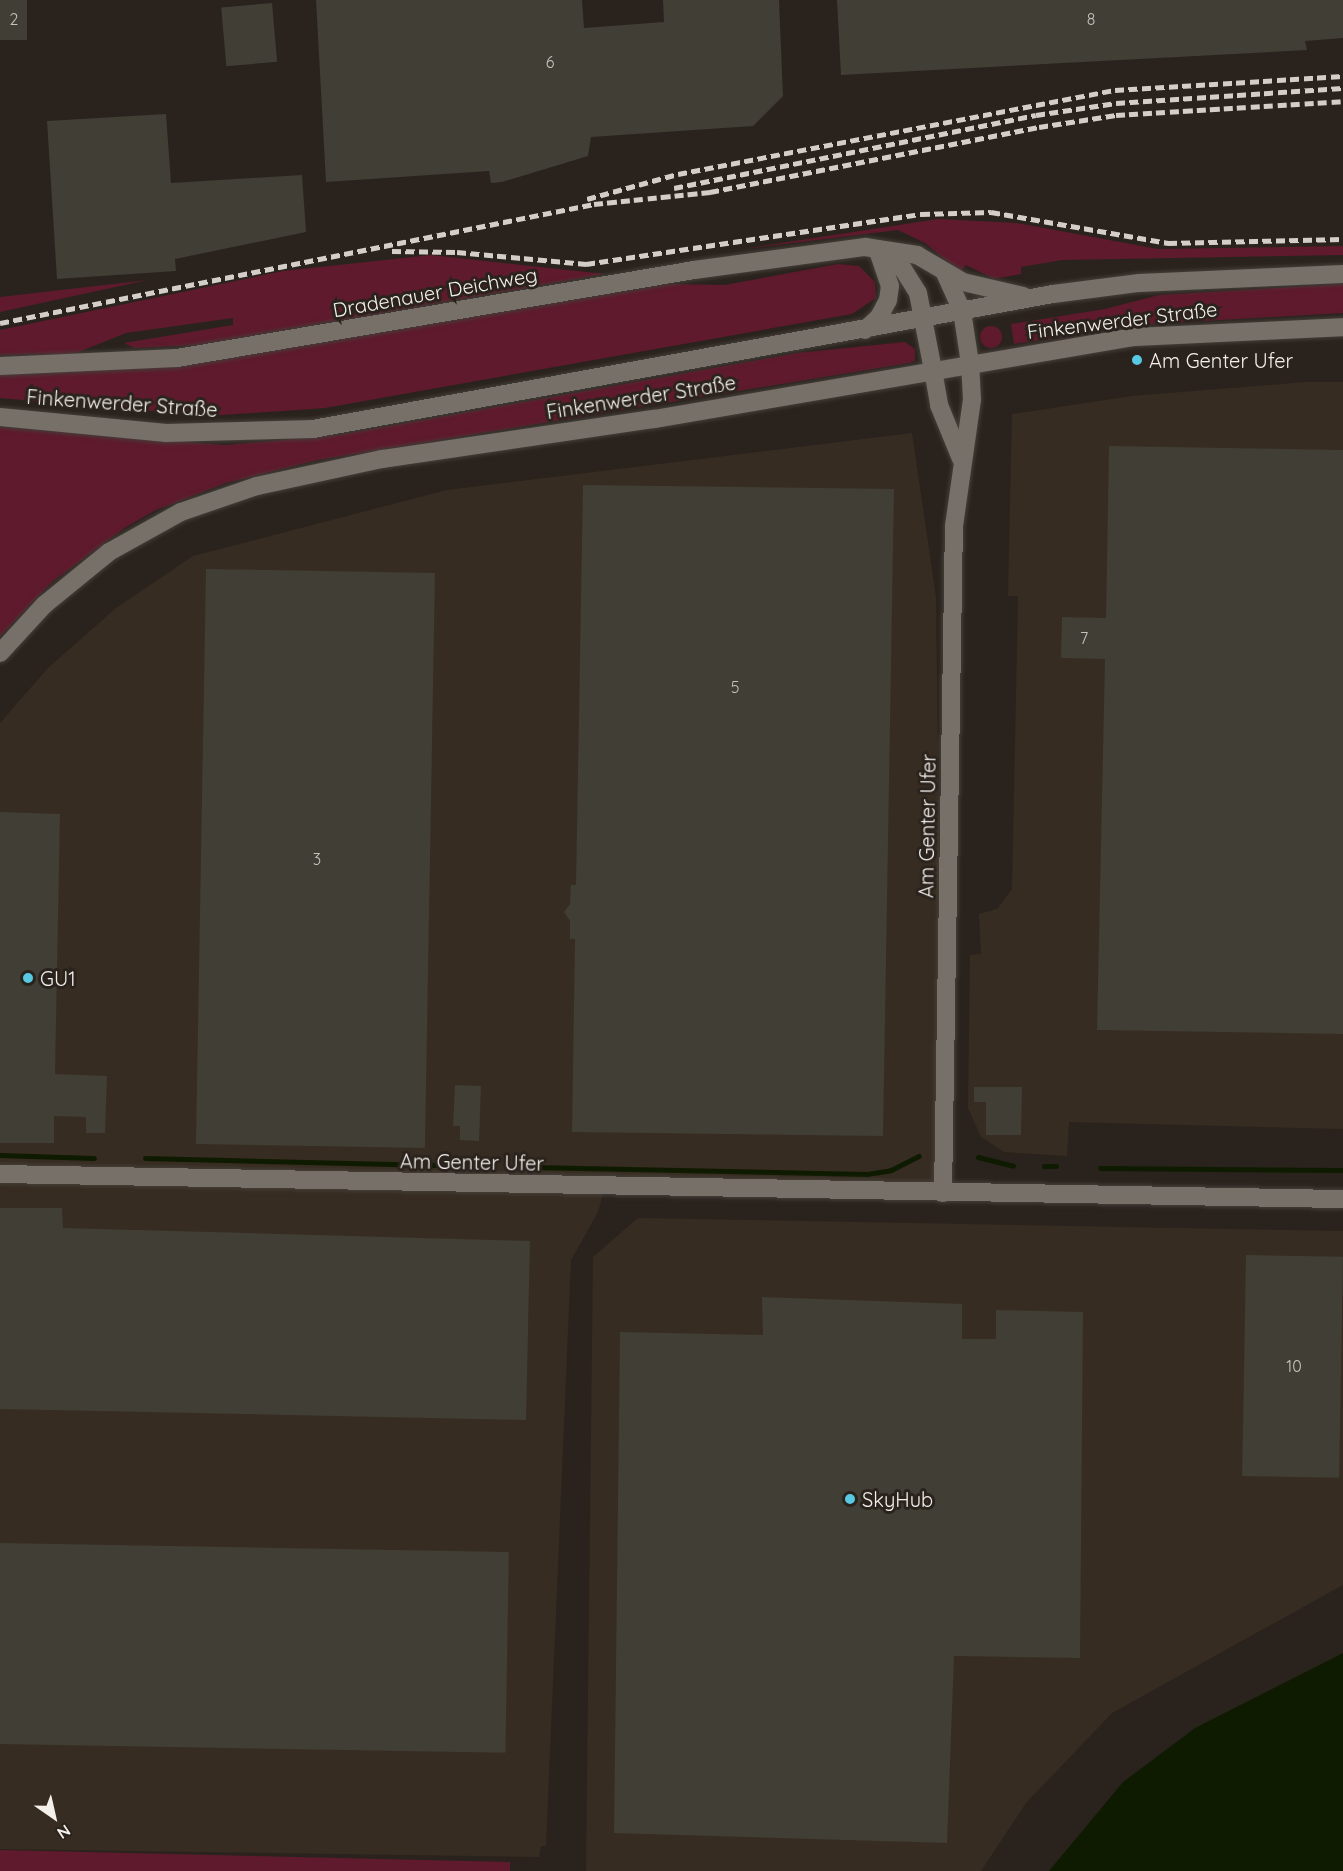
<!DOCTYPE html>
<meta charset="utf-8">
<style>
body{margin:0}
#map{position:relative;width:1343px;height:1871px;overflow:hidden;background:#2a231d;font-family:Quicksand,sans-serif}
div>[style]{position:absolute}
.built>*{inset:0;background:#372c21}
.green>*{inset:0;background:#5f1a2d}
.round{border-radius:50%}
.water>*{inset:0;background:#0f1b00}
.stream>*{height:5px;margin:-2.5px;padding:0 2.5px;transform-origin:2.5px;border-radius:2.5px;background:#0f1b00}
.building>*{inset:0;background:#403e35;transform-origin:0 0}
.roads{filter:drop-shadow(0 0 2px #443f39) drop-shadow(0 0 2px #443f39)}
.street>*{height:18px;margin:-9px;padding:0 9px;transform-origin:9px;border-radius:9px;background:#777068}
.secondary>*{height:18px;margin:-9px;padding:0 9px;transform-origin:9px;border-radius:9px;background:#777068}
.rail>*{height:4.5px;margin-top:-2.25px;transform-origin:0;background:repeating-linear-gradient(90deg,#d3cec9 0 9px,transparent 0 13.5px)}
.dots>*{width:16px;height:16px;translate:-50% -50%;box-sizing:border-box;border:3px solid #2a231d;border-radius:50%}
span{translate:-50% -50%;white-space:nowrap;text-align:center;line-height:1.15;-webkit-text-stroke:6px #2a231d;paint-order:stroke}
.number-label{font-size:16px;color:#c6c3bd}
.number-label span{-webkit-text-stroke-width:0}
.street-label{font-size:20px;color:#f3efea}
.poi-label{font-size:20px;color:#f3efea}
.left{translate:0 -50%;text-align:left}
.north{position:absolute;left:24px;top:1787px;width:60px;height:60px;-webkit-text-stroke:4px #2a231d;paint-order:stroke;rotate:146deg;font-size:16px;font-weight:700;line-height:24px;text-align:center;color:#f3efea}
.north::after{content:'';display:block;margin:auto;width:21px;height:27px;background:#f3efea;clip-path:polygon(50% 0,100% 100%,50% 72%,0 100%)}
</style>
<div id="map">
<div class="built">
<div style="clip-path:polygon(1307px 382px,1343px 382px,1343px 1129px,1069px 1122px,1067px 1156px,1004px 1152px,981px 1137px,968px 1108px,970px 955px,981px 954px,979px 914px,997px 909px,1012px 889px,1018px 596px,1008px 596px,1012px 414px,1132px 396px)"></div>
<div style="clip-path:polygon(912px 433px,936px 597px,943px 1193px,605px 1187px,598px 1212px,571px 1260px,546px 1846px,541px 1846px,539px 1857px,0 1849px,0 723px,48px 668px,116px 608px,193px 556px,447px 490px)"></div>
<div style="clip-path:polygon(638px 1218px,1343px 1231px,1343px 1585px,1112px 1713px,1026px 1803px,981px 1871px,586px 1871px,593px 1257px)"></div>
</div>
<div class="green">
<div style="clip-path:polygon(938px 219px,1017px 223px,1158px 249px,1343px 246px,1343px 255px,1062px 260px,1021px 267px,1021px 274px,994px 279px,966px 265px,960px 272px,925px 243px,898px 230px,743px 249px)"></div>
<div style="clip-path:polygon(431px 255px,605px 274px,198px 345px,134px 348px,124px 343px,233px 325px,233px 318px,126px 333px,74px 354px,0 355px,0 330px,283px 271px)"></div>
<div style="clip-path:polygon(838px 264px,859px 266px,875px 282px,876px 298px,852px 314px,325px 408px,209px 416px,0 398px,0 375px,178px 366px,671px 284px,725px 285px)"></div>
<div style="clip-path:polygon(148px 280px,0 312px,0 297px)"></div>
<div style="clip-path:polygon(1343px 284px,1343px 313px,1150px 324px,1014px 344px,1011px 324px,1105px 309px,1159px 295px)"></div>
<div class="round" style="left:980px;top:326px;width:22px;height:22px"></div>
<div style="clip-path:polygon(905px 342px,915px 349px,915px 361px,909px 363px,318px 460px,226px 483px,156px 510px,126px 527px,52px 582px,0 636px,0 427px,225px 445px,338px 435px,797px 353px)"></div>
<div style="clip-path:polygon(0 1850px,510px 1862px,510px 1871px,0 1871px)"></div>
</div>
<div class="water">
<div style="clip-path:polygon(1343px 1653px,1343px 1871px,1049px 1871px,1123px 1782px,1195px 1728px)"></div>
</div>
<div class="stream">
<div style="left:0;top:1155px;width:94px;rotate:1.8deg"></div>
<div style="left:978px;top:1157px;width:36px;rotate:14deg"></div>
<div style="left:145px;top:1158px;width:321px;rotate:1.4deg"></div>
<div style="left:1044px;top:1166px;width:12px"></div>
<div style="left:531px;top:1167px;width:336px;rotate:1.2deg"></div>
<div style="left:867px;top:1174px;width:24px;rotate:-9deg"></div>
<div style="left:891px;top:1170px;width:31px;rotate:-27deg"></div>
<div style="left:1100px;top:1168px;width:243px;rotate:0.5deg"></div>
</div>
<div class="building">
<div style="left:0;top:0;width:27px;height:40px"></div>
<div style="clip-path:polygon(316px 0,582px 0,584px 28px,664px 22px,663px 0,779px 0,783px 96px,753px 126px,591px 137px,588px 156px,502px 182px,491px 183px,489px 171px,326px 182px)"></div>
<div style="clip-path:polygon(837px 0,1343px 0,1343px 38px,1305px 41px,1307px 50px,841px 75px)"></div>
<div style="left:272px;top:3px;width:59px;height:51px;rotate:85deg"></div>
<div style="clip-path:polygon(166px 114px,171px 183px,302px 175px,306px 232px,175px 259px,176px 271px,57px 279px,47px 121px)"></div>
<div style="clip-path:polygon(1109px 446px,1343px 450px,1343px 1034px,1097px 1030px,1105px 659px,1061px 658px,1062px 617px,1106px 618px)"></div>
<div style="clip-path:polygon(583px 485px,894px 489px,883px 1136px,572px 1132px,575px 939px,570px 939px,570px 921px,564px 912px,570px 904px,571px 885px,576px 885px)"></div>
<div style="left:206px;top:569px;width:229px;height:575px;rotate:1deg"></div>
<div style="clip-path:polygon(0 812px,60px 814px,55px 1074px,107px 1076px,105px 1133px,86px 1133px,86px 1117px,54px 1116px,54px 1143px,0 1143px)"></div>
<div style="clip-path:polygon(455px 1085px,481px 1086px,479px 1141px,460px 1140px,460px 1126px,453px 1126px)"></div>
<div style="clip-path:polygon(974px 1087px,1022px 1087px,1021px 1135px,986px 1135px,986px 1102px,974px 1102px)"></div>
<div style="clip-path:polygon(0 1208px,62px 1208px,63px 1228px,530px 1241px,526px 1420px,0 1409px)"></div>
<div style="left:1246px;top:1255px;width:97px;height:221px;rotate:1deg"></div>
<div style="clip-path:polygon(762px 1297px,962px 1304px,962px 1339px,996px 1339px,996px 1310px,1083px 1312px,1080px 1658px,954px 1656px,947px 1843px,614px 1833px,620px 1332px,763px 1335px)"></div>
<div style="left:0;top:1543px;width:509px;height:201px;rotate:1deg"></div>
</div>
<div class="roads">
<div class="street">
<div style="left:933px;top:370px;width:36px;rotate:80deg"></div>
<div style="left:939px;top:405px;width:58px;rotate:67.8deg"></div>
<div style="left:0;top:1174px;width:1343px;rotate:1.07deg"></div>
<div style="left:943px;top:1193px;width:667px;rotate:-89.06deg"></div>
<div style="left:954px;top:526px;width:127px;rotate:-81.9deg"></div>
<div style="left:972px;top:400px;width:37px;rotate:-93deg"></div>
</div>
<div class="secondary">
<div style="left:878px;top:249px;width:32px;rotate:39deg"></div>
<div style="left:903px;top:269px;width:28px;rotate:58deg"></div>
<div style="left:918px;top:293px;width:78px;rotate:79deg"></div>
<div style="left:945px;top:273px;width:42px;rotate:65.9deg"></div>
<div style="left:962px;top:311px;width:53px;rotate:81.3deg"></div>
<div style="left:865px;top:330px;width:19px;rotate:-43deg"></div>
<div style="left:879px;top:317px;width:19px;rotate:-62deg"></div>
<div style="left:888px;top:300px;width:14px;rotate:-82deg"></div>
<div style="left:890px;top:286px;width:39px;rotate:-109deg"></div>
<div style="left:0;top:366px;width:177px;rotate:-2.6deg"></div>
<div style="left:177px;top:358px;width:524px;rotate:-9.66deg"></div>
<div style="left:694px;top:270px;width:173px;rotate:-7.7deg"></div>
<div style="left:865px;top:247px;width:53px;rotate:8.7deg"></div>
<div style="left:917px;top:255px;width:53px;rotate:30.4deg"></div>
<div style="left:963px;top:282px;width:62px;rotate:13.1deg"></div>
<div style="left:0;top:417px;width:167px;rotate:5.5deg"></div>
<div style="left:166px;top:433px;width:147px;rotate:-1.6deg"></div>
<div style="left:313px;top:429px;width:752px;rotate:-10.34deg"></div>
<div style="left:1053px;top:294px;width:87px;rotate:-7.3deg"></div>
<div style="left:1139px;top:283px;width:204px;rotate:-2.5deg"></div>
<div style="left:0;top:653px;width:65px;rotate:-47.5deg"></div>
<div style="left:44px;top:605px;width:84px;rotate:-39.2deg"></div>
<div style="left:109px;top:552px;width:82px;rotate:-29.1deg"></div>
<div style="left:181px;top:512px;width:80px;rotate:-18.9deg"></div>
<div style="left:257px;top:486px;width:128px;rotate:-12.2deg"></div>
<div style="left:382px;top:459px;width:275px;rotate:-8.4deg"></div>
<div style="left:654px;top:419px;width:487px;rotate:-9.7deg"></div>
<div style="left:1134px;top:337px;width:209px;rotate:-2.7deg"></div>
</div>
</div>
<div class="rail">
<div style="left:674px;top:188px;width:369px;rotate:-11.4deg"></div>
<div style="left:1036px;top:115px;width:81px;rotate:-8.5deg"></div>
<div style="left:1116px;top:103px;width:227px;rotate:-3.8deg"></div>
<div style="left:587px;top:199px;width:94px;rotate:-15.4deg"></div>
<div style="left:678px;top:174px;width:445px;rotate:-10.9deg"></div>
<div style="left:1115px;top:90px;width:228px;rotate:-3.5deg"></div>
<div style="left:392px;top:251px;width:65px;rotate:0.9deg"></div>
<div style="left:457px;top:252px;width:130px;rotate:5.3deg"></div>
<div style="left:586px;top:264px;width:339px;rotate:-8.5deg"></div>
<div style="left:921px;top:214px;width:70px;rotate:-1.6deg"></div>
<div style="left:991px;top:212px;width:180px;rotate:9.9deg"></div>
<div style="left:1168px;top:243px;width:175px;rotate:-1.3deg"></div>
<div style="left:0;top:323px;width:606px;rotate:-11.33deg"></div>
<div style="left:594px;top:204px;width:117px;rotate:-5.9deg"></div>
<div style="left:710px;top:192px;width:335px;rotate:-11.2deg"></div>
<div style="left:1039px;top:127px;width:78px;rotate:-8.9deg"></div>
<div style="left:1116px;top:115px;width:227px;rotate:-3.5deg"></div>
</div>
<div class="dots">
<div style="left:1137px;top:360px;background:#58c9e3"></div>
<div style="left:28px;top:978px;background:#58c9e3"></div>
<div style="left:850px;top:1499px;background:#58c9e3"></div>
</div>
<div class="number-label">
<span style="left:14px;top:19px">2</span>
<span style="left:1091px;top:19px">8</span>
<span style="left:550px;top:62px">6</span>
<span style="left:1084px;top:638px">7</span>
<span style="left:735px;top:687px">5</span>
<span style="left:317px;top:859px">3</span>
<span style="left:1294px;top:1366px">10</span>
</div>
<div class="street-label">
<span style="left:435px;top:292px;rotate:-10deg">Dradenauer Deichweg</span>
<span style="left:1122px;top:320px;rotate:-7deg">Finkenwerder Straße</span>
<span style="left:641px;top:397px;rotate:-9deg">Finkenwerder Straße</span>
<span style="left:122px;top:403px;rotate:4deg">Finkenwerder Straße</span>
<span style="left:927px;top:826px;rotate:-89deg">Am Genter Ufer</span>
<span style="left:472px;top:1162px;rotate:1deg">Am Genter Ufer</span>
</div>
<div class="poi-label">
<span class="left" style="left:1149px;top:360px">Am Genter Ufer</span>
<span class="left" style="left:40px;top:978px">GU1</span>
<span class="left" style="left:862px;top:1499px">SkyHub</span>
</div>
<div class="north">N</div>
</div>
